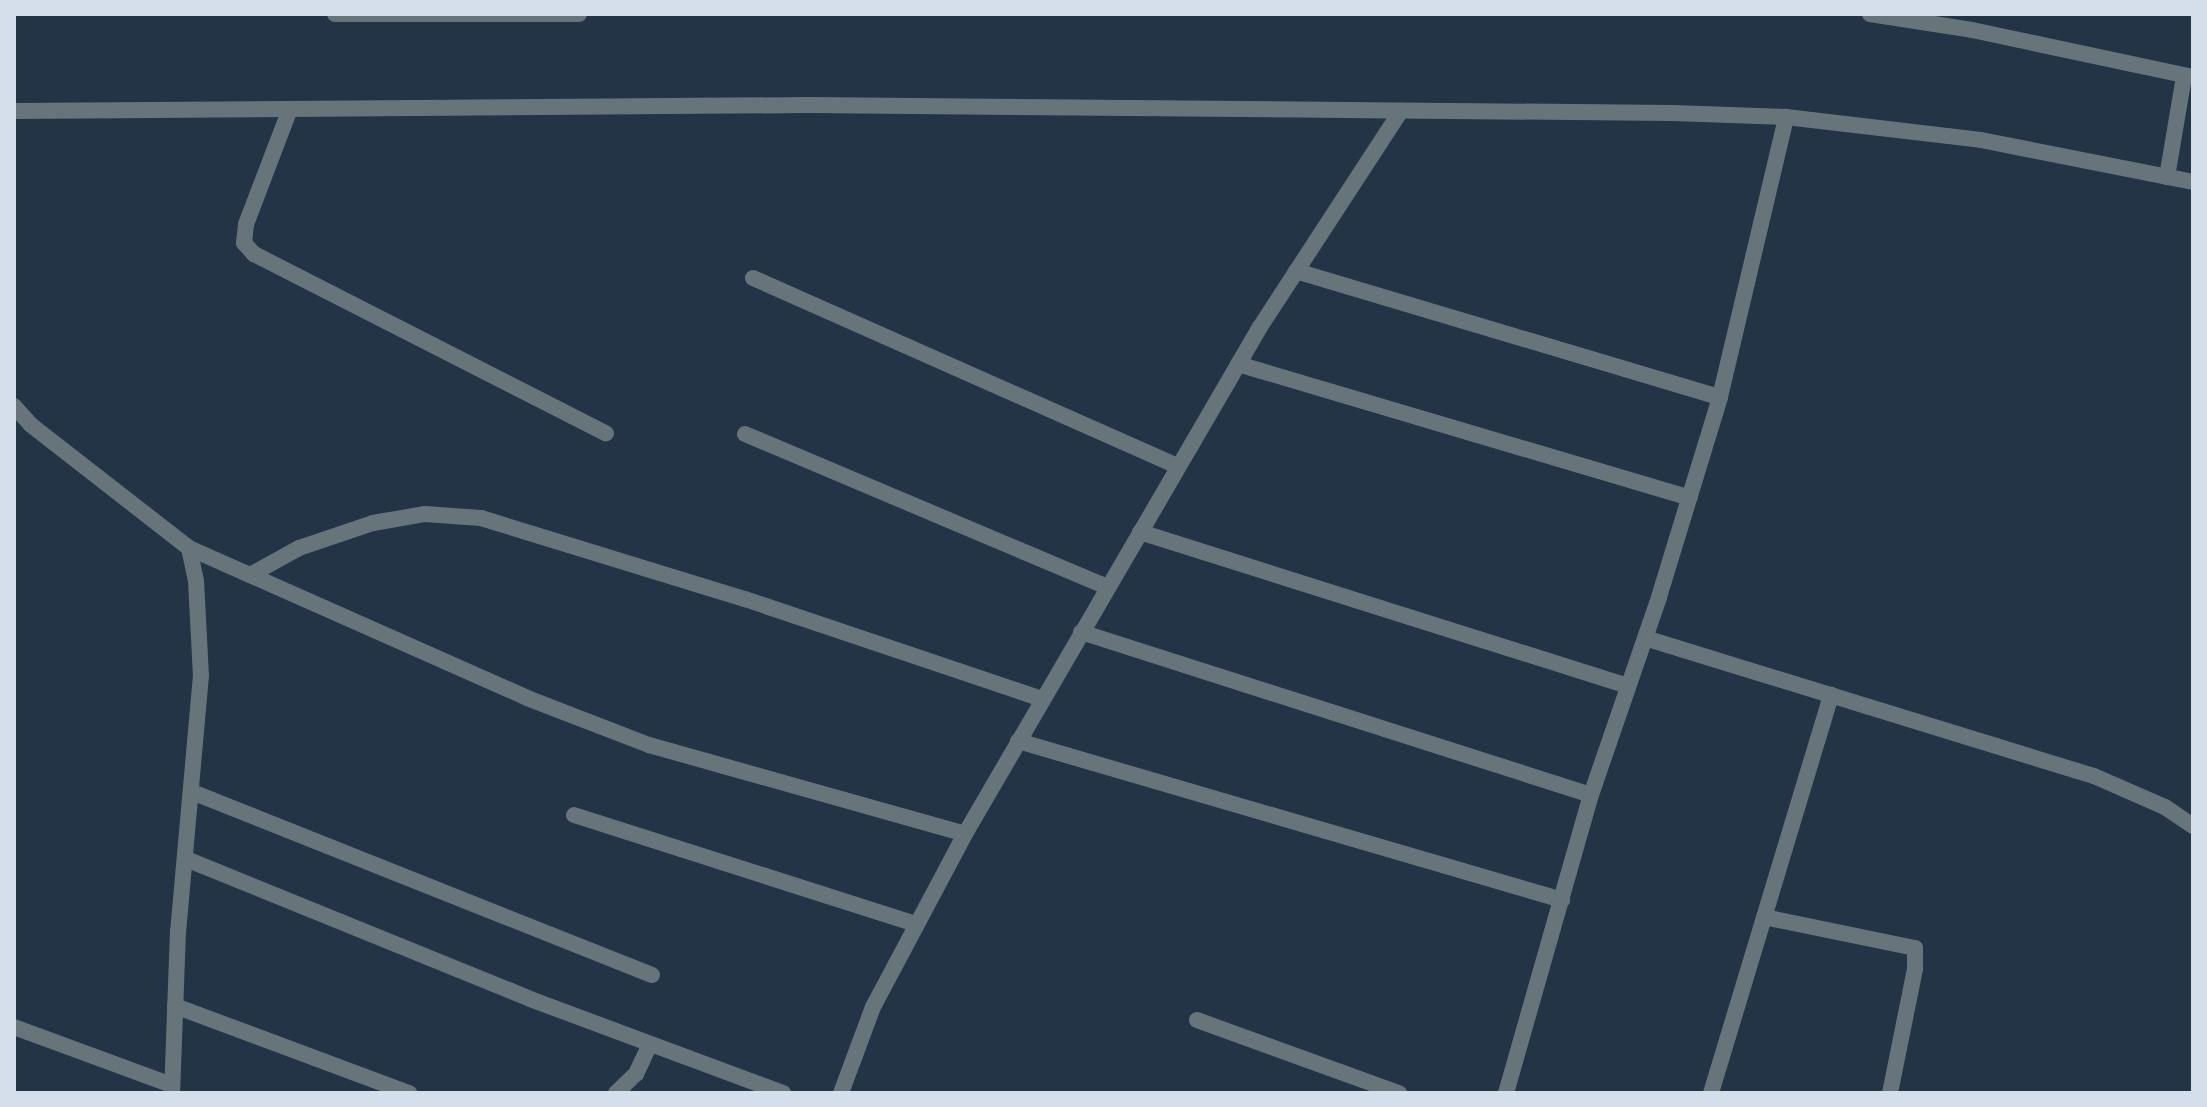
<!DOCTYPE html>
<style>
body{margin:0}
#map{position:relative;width:2207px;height:1107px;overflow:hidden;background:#243447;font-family:Georgia,serif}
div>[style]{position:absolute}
.minor>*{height:16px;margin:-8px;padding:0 8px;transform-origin:8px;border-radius:8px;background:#67757a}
span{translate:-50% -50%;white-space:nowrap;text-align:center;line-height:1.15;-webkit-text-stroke:6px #141c24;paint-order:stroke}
.frame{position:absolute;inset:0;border:16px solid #d5dfeb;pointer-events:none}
</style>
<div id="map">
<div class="minor">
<div style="left:335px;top:14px;width:244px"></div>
<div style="left:1870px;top:14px;width:103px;rotate:8.9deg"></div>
<div style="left:1972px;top:30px;width:226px;rotate:12deg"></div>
<div style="left:290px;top:109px;width:123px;rotate:110.9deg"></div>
<div style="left:246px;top:224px;width:19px;rotate:96deg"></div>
<div style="left:244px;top:243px;width:15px;rotate:48deg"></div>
<div style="left:254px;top:254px;width:395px;rotate:27deg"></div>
<div style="left:14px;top:111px;width:794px;rotate:-0.43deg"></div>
<div style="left:808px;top:105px;width:865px;rotate:0.53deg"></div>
<div style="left:1673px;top:113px;width:113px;rotate:2deg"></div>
<div style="left:1786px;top:117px;width:196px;rotate:6.7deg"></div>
<div style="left:1981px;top:140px;width:216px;rotate:11.2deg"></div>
<div style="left:2167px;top:177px;width:102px;rotate:-80.4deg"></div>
<div style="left:1296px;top:271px;width:442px;rotate:16.6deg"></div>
<div style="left:753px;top:278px;width:465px;rotate:23.9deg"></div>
<div style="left:1238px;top:364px;width:471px;rotate:16.5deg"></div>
<div style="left:14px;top:406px;width:25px;rotate:48deg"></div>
<div style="left:31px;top:425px;width:200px;rotate:37.9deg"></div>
<div style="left:189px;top:548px;width:34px;rotate:78deg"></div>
<div style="left:196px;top:581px;width:94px;rotate:87deg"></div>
<div style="left:201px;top:675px;width:257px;rotate:95.1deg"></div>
<div style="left:178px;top:931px;width:162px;rotate:92.1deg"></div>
<div style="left:745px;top:434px;width:393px;rotate:22.9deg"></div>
<div style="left:1140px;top:532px;width:512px;rotate:17.51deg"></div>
<div style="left:189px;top:548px;width:370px;rotate:23.9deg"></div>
<div style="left:527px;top:698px;width:131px;rotate:21.1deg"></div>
<div style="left:649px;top:745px;width:328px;rotate:15.7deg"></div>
<div style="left:250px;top:575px;width:56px;rotate:-28.9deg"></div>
<div style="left:299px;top:548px;width:78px;rotate:-18.7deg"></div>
<div style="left:373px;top:523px;width:53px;rotate:-9.8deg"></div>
<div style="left:425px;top:514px;width:56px;rotate:4.1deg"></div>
<div style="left:481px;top:518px;width:276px;rotate:17.1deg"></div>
<div style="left:745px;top:599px;width:313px;rotate:18.6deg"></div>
<div style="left:1081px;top:632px;width:535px;rotate:17.72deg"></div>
<div style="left:1645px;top:638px;width:470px;rotate:17.1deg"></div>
<div style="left:2094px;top:776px;width:77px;rotate:23.6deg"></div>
<div style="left:2165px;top:807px;width:34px;rotate:34deg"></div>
<div style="left:1018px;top:741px;width:567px;rotate:16.29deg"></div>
<div style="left:192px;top:792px;width:495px;rotate:21.7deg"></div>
<div style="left:574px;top:815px;width:359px;rotate:17.7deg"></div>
<div style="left:186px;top:859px;width:371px;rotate:22.1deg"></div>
<div style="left:530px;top:999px;width:270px;rotate:20.4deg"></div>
<div style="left:1764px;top:917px;width:154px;rotate:11.6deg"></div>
<div style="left:1915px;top:948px;width:21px;rotate:90deg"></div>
<div style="left:1915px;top:969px;width:126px;rotate:101.4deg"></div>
<div style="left:175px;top:1006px;width:250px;rotate:20.4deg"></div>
<div style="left:1197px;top:1020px;width:215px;rotate:19.9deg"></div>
<div style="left:14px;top:1027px;width:168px;rotate:20.2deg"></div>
<div style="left:616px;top:1093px;width:28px;rotate:-44deg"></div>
<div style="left:636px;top:1074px;width:33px;rotate:-65deg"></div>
<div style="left:841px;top:1093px;width:92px;rotate:-69.6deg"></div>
<div style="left:873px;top:1007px;width:196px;rotate:-62deg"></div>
<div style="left:965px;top:834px;width:587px;rotate:-59.81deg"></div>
<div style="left:1260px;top:327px;width:258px;rotate:-56.9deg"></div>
<div style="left:1506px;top:1093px;width:310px;rotate:-74.1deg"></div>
<div style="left:1591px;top:795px;width:209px;rotate:-71deg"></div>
<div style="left:1659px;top:597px;width:209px;rotate:-73deg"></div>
<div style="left:1720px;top:397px;width:288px;rotate:-76.7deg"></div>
<div style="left:1711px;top:1093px;width:416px;rotate:-73.2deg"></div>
</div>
<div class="frame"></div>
</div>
